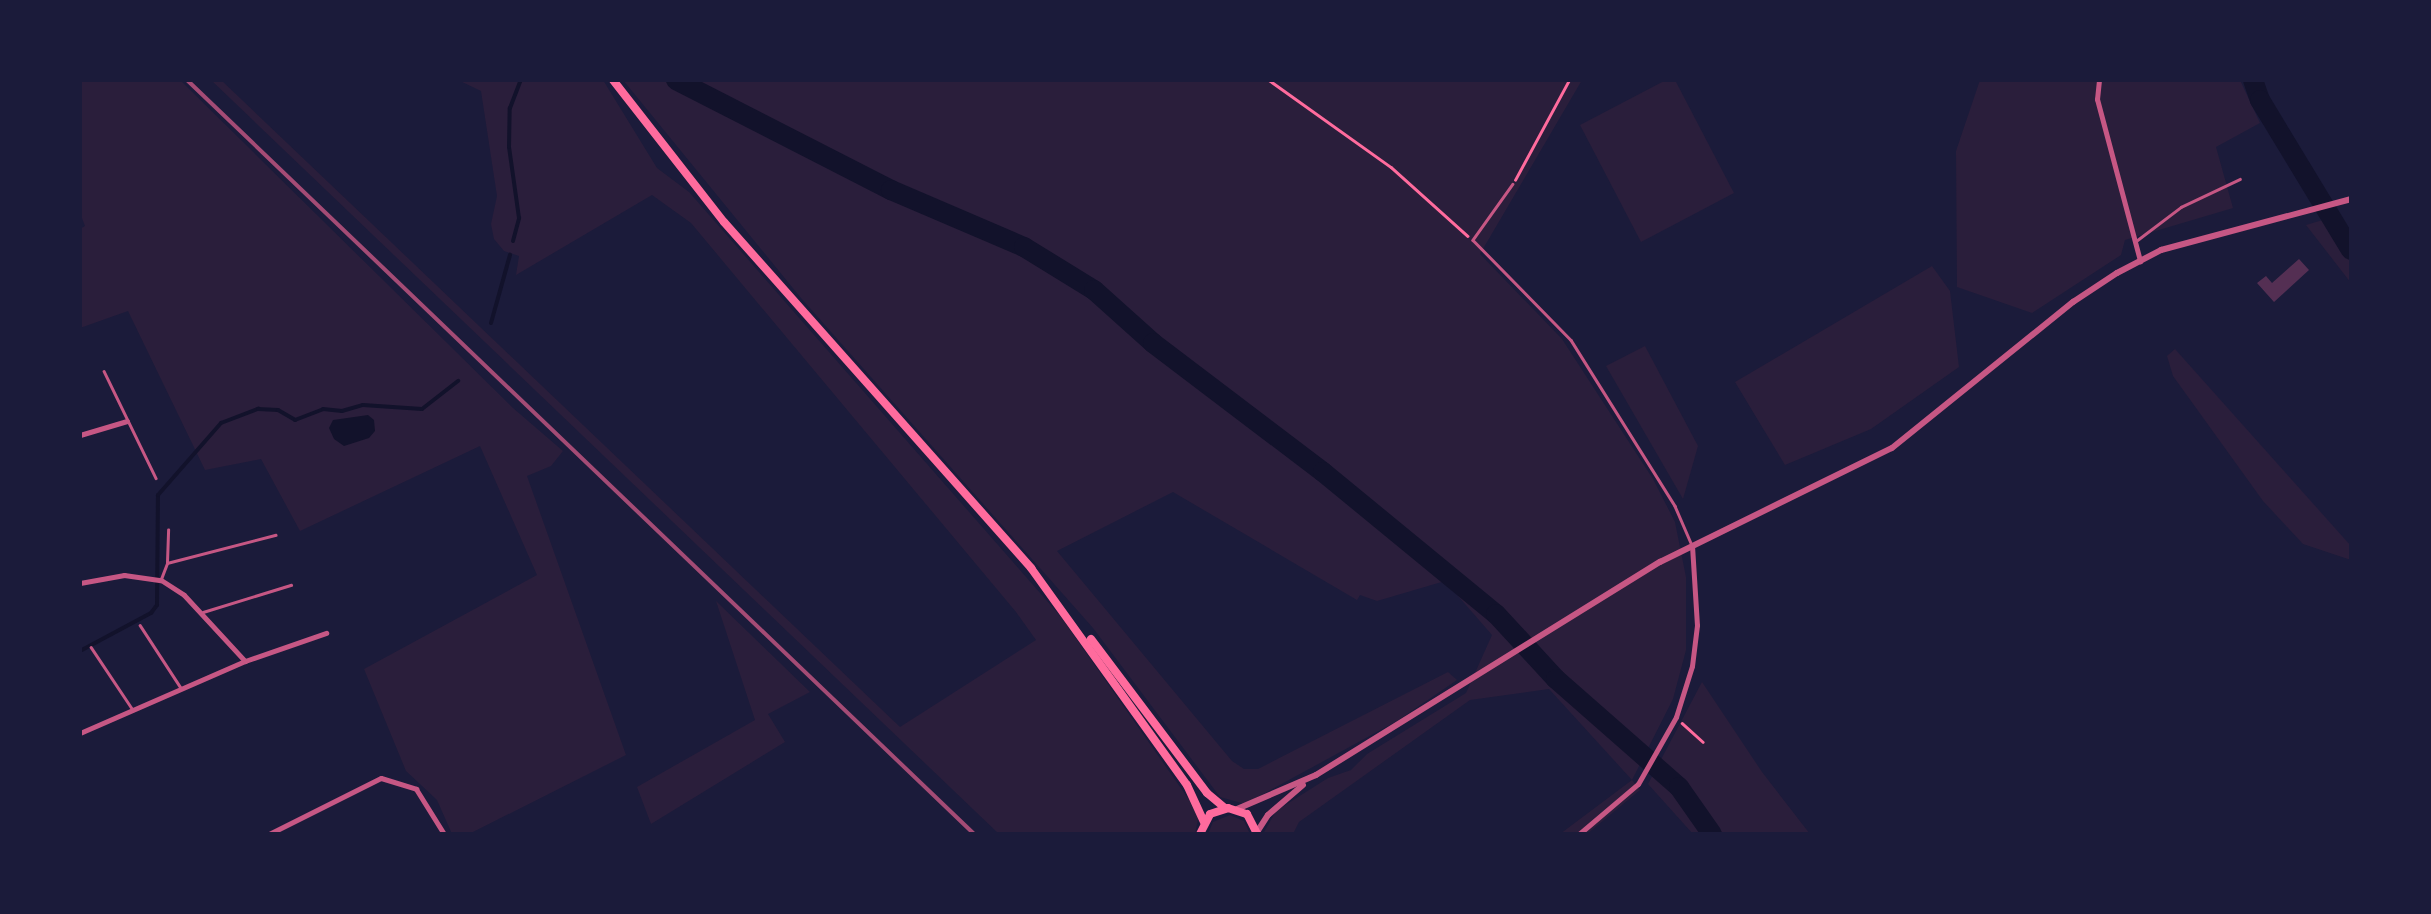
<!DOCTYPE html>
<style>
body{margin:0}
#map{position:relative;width:2431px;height:914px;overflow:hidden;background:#1b1b3a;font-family:"Nunito Sans",sans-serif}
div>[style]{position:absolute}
.green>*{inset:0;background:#2a1e3b}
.water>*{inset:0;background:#12122b}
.stream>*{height:4px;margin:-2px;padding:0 2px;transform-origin:2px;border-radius:2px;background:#12122b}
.river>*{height:20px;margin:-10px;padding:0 10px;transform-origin:10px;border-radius:10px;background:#12122b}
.building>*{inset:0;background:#542f53}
.path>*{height:2.5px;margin:-1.25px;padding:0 1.25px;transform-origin:1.25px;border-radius:1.25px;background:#ff6b9d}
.service>*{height:2.5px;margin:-1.25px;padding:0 1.25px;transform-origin:1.25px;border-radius:1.25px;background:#c65784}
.minor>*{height:5px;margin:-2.5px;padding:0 2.5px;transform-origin:2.5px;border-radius:2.5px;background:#c65784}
.tertiary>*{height:6px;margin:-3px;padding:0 3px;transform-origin:3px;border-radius:3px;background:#c65784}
.primary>*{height:8px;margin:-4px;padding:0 4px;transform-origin:4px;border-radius:4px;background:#ff6b9d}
.rail>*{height:4px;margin:-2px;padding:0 2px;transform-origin:2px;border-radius:2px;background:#a44b75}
span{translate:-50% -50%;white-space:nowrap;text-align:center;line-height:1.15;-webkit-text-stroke:8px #1b1b3a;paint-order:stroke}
.frame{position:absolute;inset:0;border:82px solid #1b1b3a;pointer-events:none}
</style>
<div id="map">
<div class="green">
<div style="clip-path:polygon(80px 80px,180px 80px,513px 408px,563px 451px,551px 466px,527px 476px,626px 755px,469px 834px,452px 834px,437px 800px,406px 771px,364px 669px,537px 575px,480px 446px,300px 531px,261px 459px,205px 470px,128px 311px,80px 328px,80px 229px,85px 226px,80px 213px)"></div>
<div style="clip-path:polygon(211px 80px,221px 80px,900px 727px,1036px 640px,1016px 612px,691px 223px,652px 195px,516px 275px,519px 256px,504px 251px,494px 239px,491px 224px,497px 196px,481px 91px,458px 80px,603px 80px,657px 168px,689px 192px,1061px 617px,1199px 814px,1195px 834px,999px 834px)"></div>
<div style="clip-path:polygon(623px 80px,1582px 80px,1480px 254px,1562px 339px,1653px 479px,1675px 522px,1686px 577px,1686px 650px,1673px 699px,1632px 780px,1640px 790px,1587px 834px,1560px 834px,1632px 780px,1549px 689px,1470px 700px,1299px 822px,1293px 834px,1263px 834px,1276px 811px,1328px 778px,1351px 770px,1367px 754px,1466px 693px,1492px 635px,1445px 581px,1377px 601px,1360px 595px,1357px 600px,1173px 492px,1057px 551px,1232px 761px,1244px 769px,1258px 769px,1448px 672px,1457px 680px,1397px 721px,1245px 804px,1220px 797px,1093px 628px,801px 298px)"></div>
<div style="clip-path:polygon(1666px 80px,1675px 80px,1734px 193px,1641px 242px,1580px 125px)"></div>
<div style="clip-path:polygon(1980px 80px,2240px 80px,2260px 123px,2216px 147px,2233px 208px,2125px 240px,2121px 255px,2032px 313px,1957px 287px,1956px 151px)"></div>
<div style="clip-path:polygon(2336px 216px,2351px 241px,2351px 283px,2306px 225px)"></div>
<div style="clip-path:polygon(1932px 266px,1950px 291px,1959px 367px,1871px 429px,1785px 465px,1735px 382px)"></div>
<div style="clip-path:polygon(1645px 346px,1698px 446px,1683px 499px,1606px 366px)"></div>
<div style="clip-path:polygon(2175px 349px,2351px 546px,2351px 560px,2303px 544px,2263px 501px,2173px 376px,2167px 356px)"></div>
<div style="clip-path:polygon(716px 601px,810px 692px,768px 714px,785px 742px,651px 824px,637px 787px,755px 720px)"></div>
<div style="clip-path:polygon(1702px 682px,1762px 772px,1810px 834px,1693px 834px,1648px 784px)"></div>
<div style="clip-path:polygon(1230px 815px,1244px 821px,1250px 834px,1208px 834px,1213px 822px)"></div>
</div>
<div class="water">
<div style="clip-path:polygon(368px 415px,374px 420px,375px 431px,369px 438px,344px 446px,334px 439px,329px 428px,333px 420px)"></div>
</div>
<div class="stream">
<div style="left:699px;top:80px;width:14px;rotate:86deg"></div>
<div style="left:513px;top:241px;width:24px;rotate:-75deg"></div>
<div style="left:519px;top:218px;width:72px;rotate:-98deg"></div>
<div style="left:509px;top:147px;width:39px;rotate:-89deg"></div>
<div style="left:510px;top:108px;width:30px;rotate:-69deg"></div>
<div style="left:491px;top:323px;width:71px;rotate:-74.4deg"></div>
<div style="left:80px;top:651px;width:81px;rotate:-28.2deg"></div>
<div style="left:151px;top:613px;width:10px;rotate:-53deg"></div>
<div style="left:157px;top:605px;width:110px;rotate:-89.5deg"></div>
<div style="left:158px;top:495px;width:96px;rotate:-48.8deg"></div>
<div style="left:221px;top:423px;width:40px;rotate:-21deg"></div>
<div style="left:258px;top:409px;width:20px;rotate:3deg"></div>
<div style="left:278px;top:410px;width:20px;rotate:30deg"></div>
<div style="left:295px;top:420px;width:30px;rotate:-21deg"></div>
<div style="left:323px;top:409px;width:19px;rotate:6deg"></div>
<div style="left:342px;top:411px;width:22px;rotate:-16deg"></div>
<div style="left:363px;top:405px;width:59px;rotate:3.9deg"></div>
<div style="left:422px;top:409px;width:46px;rotate:-37.9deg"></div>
</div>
<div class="river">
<div style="left:676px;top:80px;width:242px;rotate:27.1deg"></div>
<div style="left:891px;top:190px;width:145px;rotate:23.2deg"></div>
<div style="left:1024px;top:247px;width:82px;rotate:31.6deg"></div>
<div style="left:1094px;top:290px;width:79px;rotate:41.9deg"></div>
<div style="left:1153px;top:343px;width:213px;rotate:37.2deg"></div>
<div style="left:1323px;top:472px;width:224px;rotate:39.4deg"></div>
<div style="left:1496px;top:614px;width:88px;rotate:47.3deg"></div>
<div style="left:1556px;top:679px;width:164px;rotate:41.3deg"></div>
<div style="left:1679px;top:787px;width:57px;rotate:54.9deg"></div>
<div style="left:2253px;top:80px;width:21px;rotate:71deg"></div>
<div style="left:2260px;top:100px;width:175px;rotate:58.8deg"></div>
</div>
<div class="building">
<div style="clip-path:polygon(2299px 259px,2309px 270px,2274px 302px,2257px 283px,2266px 276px,2272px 283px)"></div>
</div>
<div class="path">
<div style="left:1269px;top:80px;width:150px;rotate:35.5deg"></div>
<div style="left:1391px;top:167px;width:103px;rotate:41.9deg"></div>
<div style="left:1515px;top:180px;width:114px;rotate:-61.6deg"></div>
<div style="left:1682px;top:723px;width:28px;rotate:42deg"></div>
</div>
<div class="service">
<div style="left:1513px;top:184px;width:69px;rotate:125.5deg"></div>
<div style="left:1473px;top:240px;width:140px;rotate:45.6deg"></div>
<div style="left:1571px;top:340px;width:196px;rotate:57.9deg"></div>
<div style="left:1675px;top:506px;width:40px;rotate:66.6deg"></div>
<div style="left:2136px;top:241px;width:56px;rotate:-37.1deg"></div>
<div style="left:2181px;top:207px;width:65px;rotate:-25.4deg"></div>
<div style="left:104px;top:371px;width:119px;rotate:64.1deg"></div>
<div style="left:167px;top:562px;width:32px;rotate:-88deg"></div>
<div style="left:161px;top:579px;width:17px;rotate:-69deg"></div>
<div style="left:167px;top:563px;width:112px;rotate:-14.5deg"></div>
<div style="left:203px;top:612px;width:92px;rotate:-17.1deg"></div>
<div style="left:140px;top:625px;width:75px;rotate:56.9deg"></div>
<div style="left:91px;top:647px;width:76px;rotate:56.3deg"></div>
</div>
<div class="minor">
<div style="left:2099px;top:80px;width:19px;rotate:96deg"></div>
<div style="left:2097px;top:99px;width:168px;rotate:75.1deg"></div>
<div style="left:80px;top:435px;width:49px;rotate:-16.6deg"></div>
<div style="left:80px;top:583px;width:45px;rotate:-10.3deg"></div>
<div style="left:124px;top:575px;width:37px;rotate:8deg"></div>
<div style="left:161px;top:580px;width:27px;rotate:33deg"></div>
<div style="left:184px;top:595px;width:90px;rotate:47.3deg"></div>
<div style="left:80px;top:733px;width:180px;rotate:-23.6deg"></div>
<div style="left:245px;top:661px;width:86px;rotate:-19.1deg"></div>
<div style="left:269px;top:834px;width:125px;rotate:-26.6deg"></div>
<div style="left:381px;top:778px;width:37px;rotate:17deg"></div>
<div style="left:416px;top:789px;width:53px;rotate:58.1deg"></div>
<div style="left:1579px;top:834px;width:77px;rotate:-40.3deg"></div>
<div style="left:1638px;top:784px;width:77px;rotate:-60.4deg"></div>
<div style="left:1676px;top:717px;width:53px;rotate:-72.6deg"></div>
<div style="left:1692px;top:666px;width:41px;rotate:-83deg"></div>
<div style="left:1697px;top:625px;width:80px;rotate:-93.6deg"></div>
</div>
<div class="tertiary">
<div style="left:1237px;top:809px;width:86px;rotate:-23.3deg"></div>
<div style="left:1316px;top:775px;width:405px;rotate:-31.8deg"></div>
<div style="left:1660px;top:562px;width:258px;rotate:-26.2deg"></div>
<div style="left:1892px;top:448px;width:233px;rotate:-38.9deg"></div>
<div style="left:2073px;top:302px;width:53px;rotate:-33.4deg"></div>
<div style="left:2117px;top:273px;width:50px;rotate:-27.6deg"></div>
<div style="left:2161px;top:250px;width:197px;rotate:-15deg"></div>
<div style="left:1257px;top:832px;width:20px;rotate:-57deg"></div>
<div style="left:1268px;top:815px;width:46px;rotate:-40.6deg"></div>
</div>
<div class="primary">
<div style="left:613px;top:80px;width:180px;rotate:52deg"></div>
<div style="left:724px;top:222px;width:463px;rotate:48.4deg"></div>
<div style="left:1031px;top:568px;width:267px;rotate:54.3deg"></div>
<div style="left:1187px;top:785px;width:41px;rotate:65.3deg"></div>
<div style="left:1091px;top:639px;width:193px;rotate:53deg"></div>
<div style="left:1207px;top:793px;width:23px;rotate:40deg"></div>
<div style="left:1200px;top:834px;width:22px;rotate:-63deg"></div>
<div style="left:1210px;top:814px;width:19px;rotate:-18deg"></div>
<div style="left:1228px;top:808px;width:20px;rotate:18deg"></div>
<div style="left:1247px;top:814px;width:22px;rotate:63deg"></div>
</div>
<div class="rail">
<div style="left:187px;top:80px;width:1090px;rotate:43.77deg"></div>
</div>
<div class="frame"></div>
</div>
